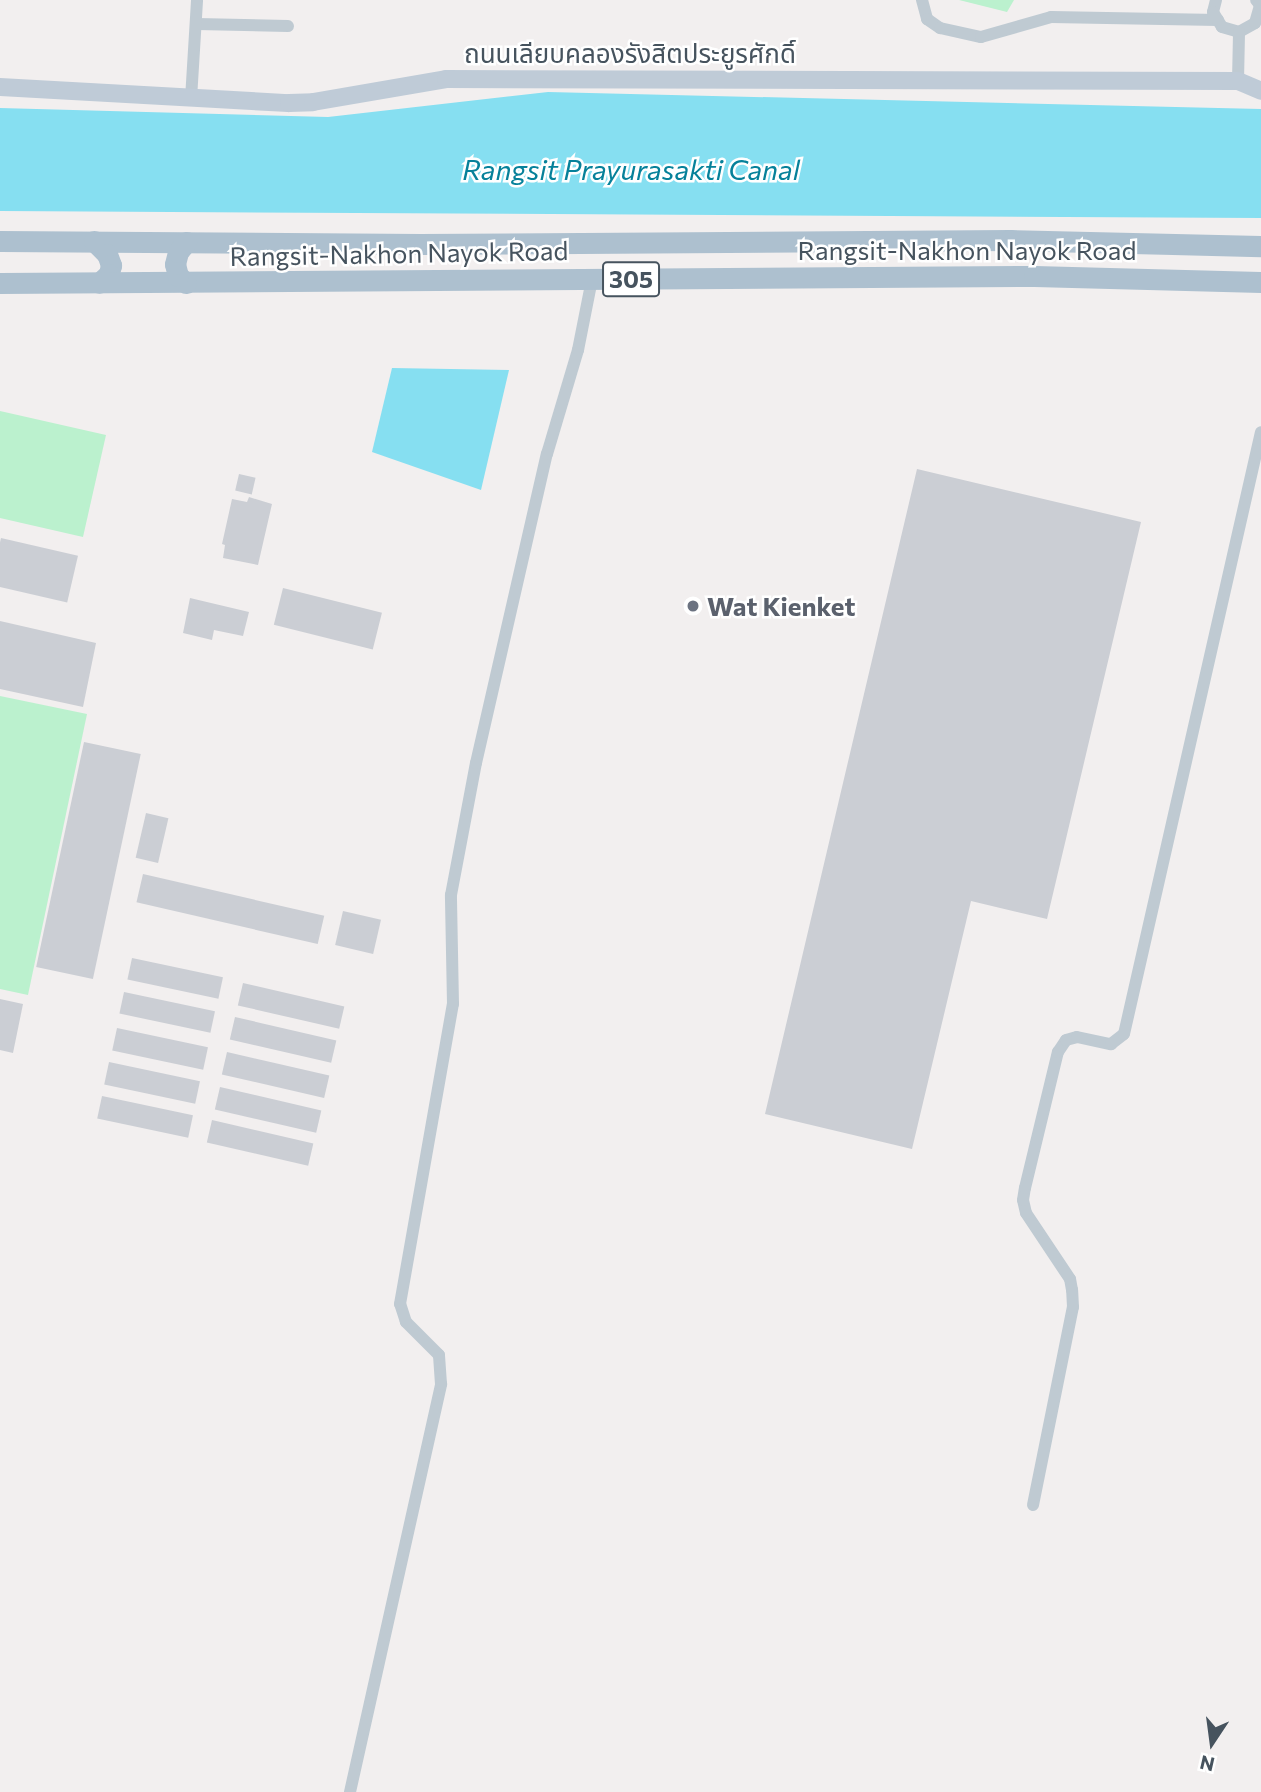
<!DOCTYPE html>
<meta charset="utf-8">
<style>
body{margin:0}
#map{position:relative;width:1261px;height:1792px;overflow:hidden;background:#f2efef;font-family:Commissioner,"Noto Sans Thai",sans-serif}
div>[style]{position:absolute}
.green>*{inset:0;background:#bbf1ce}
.water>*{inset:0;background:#86dff1}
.building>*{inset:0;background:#cbced4;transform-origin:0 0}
.street>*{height:12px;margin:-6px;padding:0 6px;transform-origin:6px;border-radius:6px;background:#bfcad2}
.secondary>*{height:18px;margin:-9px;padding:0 9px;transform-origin:9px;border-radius:9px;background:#bfcbd7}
.primary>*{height:21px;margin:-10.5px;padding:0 10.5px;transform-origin:10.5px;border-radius:10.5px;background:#adc0cf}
.dots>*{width:19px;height:19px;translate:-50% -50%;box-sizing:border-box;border:4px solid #fff;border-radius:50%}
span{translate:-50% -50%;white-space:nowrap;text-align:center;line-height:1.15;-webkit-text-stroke:5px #fff;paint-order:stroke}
.shield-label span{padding:2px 5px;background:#fff;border:2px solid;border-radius:5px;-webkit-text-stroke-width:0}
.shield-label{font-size:24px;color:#46535e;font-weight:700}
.street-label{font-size:26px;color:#46535e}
.worship-label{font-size:26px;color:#5b616d;font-weight:700}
.left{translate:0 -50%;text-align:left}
.water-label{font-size:28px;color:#06819a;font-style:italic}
.north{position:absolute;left:1177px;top:1708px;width:70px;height:70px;-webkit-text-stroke:5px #fff;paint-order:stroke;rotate:193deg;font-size:19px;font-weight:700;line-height:28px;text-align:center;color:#46535e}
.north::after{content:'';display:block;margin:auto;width:24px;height:32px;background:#46535e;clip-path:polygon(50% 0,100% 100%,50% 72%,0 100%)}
</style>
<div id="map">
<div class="green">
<div style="clip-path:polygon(959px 0,1014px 0,1007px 12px)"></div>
<div style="clip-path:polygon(0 411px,106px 435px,83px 537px,0 518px)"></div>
<div style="clip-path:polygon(0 696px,87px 714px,28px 995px,0 989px)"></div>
</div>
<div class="water">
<div style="clip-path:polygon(548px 92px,1261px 109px,1261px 218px,0 211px,0 108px,328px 117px)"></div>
<div style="clip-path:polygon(392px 368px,509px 370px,481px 490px,372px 452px)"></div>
</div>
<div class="building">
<div style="clip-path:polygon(917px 469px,1141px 522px,1047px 919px,971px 901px,912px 1149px,765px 1114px)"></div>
<div style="left:239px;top:474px;width:17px;height:17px;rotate:13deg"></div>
<div style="clip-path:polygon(249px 497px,272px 504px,258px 565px,223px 558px,225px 545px,222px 544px,232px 499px,247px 502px)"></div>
<div style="left:1px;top:538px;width:79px;height:48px;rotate:13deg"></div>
<div style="left:283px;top:588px;width:102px;height:38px;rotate:14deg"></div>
<div style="clip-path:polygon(190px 598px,249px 612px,243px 636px,214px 630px,212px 640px,183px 633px)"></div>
<div style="clip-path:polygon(0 621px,96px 643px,83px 707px,0 689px)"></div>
<div style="left:84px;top:742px;width:58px;height:230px;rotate:12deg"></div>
<div style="left:146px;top:813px;width:23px;height:46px;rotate:13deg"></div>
<div style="left:143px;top:874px;width:186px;height:29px;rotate:13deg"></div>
<div style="left:343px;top:911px;width:39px;height:35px;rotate:13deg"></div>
<div style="left:132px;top:958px;width:93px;height:22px;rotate:12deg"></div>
<div style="left:243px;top:983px;width:104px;height:23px;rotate:13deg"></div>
<div style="left:124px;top:992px;width:93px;height:22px;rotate:12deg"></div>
<div style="clip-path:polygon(0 999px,23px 1004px,13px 1053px,0 1050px)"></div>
<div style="left:235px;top:1017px;width:104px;height:23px;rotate:13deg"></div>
<div style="left:117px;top:1028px;width:93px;height:23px;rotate:12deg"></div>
<div style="left:227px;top:1052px;width:105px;height:23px;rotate:13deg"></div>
<div style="left:109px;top:1062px;width:93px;height:23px;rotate:12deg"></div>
<div style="left:220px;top:1087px;width:104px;height:23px;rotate:13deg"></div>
<div style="left:102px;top:1096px;width:93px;height:23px;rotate:12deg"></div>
<div style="left:212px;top:1120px;width:104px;height:23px;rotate:13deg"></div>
</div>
<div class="street">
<div style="left:922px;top:0;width:20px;rotate:75deg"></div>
<div style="left:927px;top:19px;width:16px;rotate:35deg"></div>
<div style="left:940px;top:28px;width:42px;rotate:12.4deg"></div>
<div style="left:981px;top:37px;width:73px;rotate:-15.9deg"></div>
<div style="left:1051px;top:17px;width:167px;rotate:1deg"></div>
<div style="left:1216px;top:0;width:12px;rotate:104deg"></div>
<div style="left:1213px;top:12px;width:17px;rotate:59deg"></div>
<div style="left:1222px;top:27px;width:18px;rotate:16deg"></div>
<div style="left:1239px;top:32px;width:18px;rotate:-29deg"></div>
<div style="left:1255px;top:23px;width:19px;rotate:-74deg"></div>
<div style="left:1260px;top:5px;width:6px;rotate:-129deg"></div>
<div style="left:197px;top:24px;width:91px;rotate:1.3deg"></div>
<div style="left:1238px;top:81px;width:49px;rotate:-88.8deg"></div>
<div style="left:191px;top:99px;width:99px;rotate:-86.5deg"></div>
<div style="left:1033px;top:1505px;width:202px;rotate:-78.6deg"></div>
<div style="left:1073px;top:1307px;width:17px;rotate:-93deg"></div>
<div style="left:1072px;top:1290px;width:11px;rotate:-100deg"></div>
<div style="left:1070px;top:1279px;width:79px;rotate:-123.7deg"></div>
<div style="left:1026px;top:1213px;width:13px;rotate:-103deg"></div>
<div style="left:1023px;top:1200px;width:12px;rotate:-81deg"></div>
<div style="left:1025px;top:1188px;width:140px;rotate:-76.4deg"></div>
<div style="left:1058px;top:1052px;width:14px;rotate:-56deg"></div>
<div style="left:1066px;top:1040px;width:11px;rotate:-15deg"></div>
<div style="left:1077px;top:1037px;width:35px;rotate:12deg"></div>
<div style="left:1111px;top:1044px;width:16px;rotate:-38deg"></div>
<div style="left:1124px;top:1034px;width:617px;rotate:-77.18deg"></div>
<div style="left:350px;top:1792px;width:418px;rotate:-77.4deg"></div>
<div style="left:441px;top:1384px;width:29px;rotate:-94deg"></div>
<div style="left:439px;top:1355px;width:47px;rotate:-135deg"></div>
<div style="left:406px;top:1322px;width:19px;rotate:-108deg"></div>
<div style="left:400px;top:1304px;width:305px;rotate:-80deg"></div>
<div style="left:453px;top:1004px;width:109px;rotate:-91.1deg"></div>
<div style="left:451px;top:895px;width:134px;rotate:-79.3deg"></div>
<div style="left:476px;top:763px;width:317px;rotate:-77.1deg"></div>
<div style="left:547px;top:454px;width:109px;rotate:-73.4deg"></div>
<div style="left:578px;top:350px;width:72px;rotate:-78.8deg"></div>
</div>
<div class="secondary">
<div style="left:0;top:87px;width:289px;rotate:3.2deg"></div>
<div style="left:289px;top:103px;width:24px;rotate:-2deg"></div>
<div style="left:313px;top:102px;width:135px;rotate:-9.8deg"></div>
<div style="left:446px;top:79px;width:792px;rotate:0.14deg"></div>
<div style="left:1238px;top:81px;width:25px;rotate:23deg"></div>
</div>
<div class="primary">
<div style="left:0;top:241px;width:420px;rotate:0.4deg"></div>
<div style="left:420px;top:244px;width:590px;rotate:-0.39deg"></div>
<div style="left:1010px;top:240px;width:251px;rotate:1.4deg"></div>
<div style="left:94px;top:241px;width:18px;rotate:45deg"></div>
<div style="left:107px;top:254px;width:12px;rotate:70deg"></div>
<div style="left:111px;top:265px;width:9px;rotate:103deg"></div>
<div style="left:109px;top:274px;width:13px;rotate:138deg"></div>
<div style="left:0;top:283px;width:1034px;rotate:-0.39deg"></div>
<div style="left:1034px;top:276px;width:227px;rotate:1.5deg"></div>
<div style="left:186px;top:283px;width:11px;rotate:-139deg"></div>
<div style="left:178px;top:276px;width:12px;rotate:-104deg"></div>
<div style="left:175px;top:264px;width:12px;rotate:-76deg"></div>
<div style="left:178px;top:252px;width:13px;rotate:-51deg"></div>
</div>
<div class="dots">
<div style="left:693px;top:606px;background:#6b7280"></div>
</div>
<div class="shield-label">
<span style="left:631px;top:279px">305</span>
</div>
<div class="street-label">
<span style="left:630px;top:53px">ถนนเลียบคลองรังสิตประยูรศักดิ์</span>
<span style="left:967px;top:250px">Rangsit-Nakhon Nayok Road</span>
<span style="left:399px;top:253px;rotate:-1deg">Rangsit-Nakhon Nayok Road</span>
</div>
<div class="worship-label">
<span class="left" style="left:707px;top:606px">Wat Kienket</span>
</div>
<div class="water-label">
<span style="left:631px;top:169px">Rangsit Prayurasakti Canal</span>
</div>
<div class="north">N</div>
</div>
